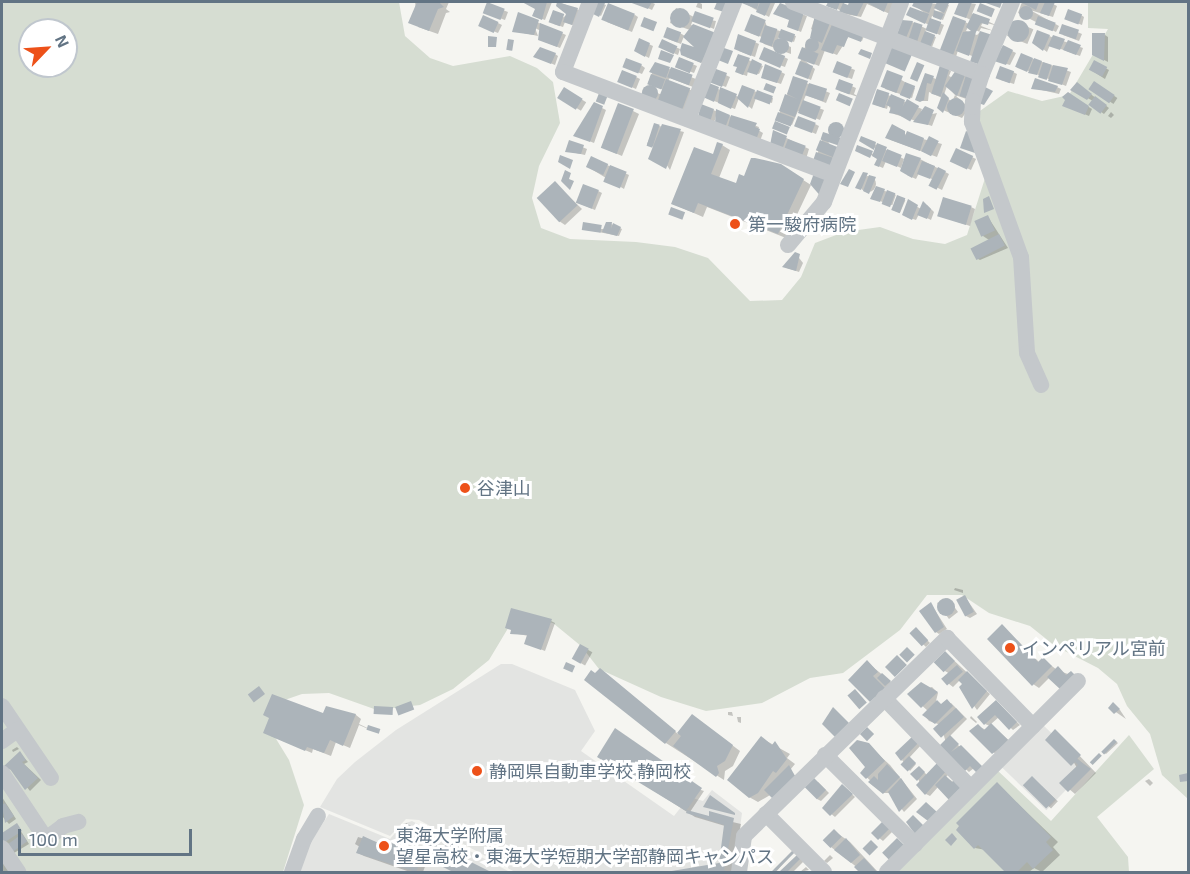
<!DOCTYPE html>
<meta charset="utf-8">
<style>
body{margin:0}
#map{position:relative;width:1190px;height:874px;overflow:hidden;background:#f5f5f1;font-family:"Exo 2","Noto Sans JP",sans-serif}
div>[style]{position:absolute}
.built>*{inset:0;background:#e3e4e2;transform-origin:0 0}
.green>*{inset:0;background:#d6ddd2}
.shadow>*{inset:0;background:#0003;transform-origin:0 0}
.round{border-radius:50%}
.building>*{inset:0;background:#acb4ba;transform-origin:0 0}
.minor>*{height:16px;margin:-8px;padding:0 8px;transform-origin:8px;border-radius:8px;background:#c4c8cb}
.dots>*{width:16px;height:16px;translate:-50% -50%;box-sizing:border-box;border:3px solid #fff;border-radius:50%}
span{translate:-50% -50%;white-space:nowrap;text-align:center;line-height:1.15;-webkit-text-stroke:6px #fff;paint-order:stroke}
.poi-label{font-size:18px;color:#627484}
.left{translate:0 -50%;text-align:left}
.frame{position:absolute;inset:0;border:3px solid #627484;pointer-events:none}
.north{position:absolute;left:18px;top:18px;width:60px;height:60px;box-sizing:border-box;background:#fff;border:2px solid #c0c7ce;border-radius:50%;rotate:65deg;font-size:16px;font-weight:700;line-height:24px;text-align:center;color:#627484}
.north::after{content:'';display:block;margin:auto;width:21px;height:27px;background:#ed5119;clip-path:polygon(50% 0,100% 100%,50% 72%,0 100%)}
.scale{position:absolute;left:18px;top:829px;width:174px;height:27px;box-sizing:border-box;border:3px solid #627484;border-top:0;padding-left:8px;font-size:18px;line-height:21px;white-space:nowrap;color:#627484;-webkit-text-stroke:4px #fff;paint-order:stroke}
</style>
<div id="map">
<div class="built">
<div style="clip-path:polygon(501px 664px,512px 664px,575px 690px,595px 731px,581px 751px,674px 816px,689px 797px,703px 801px,712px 790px,742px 813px,734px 872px,515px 872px,419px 820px,406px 819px,390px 836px,320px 807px,337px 779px,355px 762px,396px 730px)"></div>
<div style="left:1042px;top:724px;width:63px;height:59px;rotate:44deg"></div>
<div style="clip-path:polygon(329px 814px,390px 839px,403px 824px,412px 821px,510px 872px,298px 872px,304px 852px)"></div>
</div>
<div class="green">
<div style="clip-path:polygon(evenodd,2px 2px,399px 2px,405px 36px,430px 58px,453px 66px,510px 56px,537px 68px,553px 82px,560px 123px,539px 166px,532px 198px,541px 228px,570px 239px,636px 242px,675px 247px,708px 258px,750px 301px,782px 300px,801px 277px,815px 243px,844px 232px,880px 227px,913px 239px,945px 244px,967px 235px,986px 175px,977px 113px,1008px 91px,1042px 101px,1069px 95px,1108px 29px,1088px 28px,1088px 2px,1188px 2px,1188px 799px,1162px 775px,1150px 734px,1127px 706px,1117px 684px,1098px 668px,1055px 646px,1030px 626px,989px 613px,962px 595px,927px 595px,900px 630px,843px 673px,810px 678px,762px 703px,706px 711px,661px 697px,599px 669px,581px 646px,553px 623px,527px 617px,510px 625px,489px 660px,453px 689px,420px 705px,377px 710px,329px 693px,302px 694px,276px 703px,270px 729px,289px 760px,304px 805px,283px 872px,2px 872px,2px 2px,30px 30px,66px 30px,66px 66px,30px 66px,30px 30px)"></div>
<div style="clip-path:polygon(1129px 735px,1154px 769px,1097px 817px,1128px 857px,1129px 872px,895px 872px,997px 770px,1051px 821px)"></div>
</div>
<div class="shadow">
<div style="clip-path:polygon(415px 2px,449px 2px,446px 9px,450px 12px,446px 13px,438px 34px,418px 27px)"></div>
<div style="clip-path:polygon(527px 2px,552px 2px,545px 20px,537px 17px,537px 8px)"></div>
<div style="clip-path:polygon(559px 2px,581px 11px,575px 26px,565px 22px,563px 27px,554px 24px,568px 14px,557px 6px)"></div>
<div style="clip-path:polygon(597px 2px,606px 5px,601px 16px,593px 12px)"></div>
<div style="clip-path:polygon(635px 2px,651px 2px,655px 4px,652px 10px)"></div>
<div style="clip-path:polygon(698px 2px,702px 4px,702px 9px,696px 7px)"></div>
<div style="clip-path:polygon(742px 2px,772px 2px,775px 3px,769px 17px)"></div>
<div style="clip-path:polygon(828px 2px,845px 2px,843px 5px,849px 7px,851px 2px,895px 2px,890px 14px,867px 4px,861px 17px,845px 14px)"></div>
<div style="clip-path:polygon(evenodd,916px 2px,949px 5px,943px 20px,932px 16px,931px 19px,944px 25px,940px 35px,926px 29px,925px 33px,936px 37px,932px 47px,902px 36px,912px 22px,927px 29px,929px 25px,908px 14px,926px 14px,914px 5px,916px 2px,935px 8px,944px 12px,934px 11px,935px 8px)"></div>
<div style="clip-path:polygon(evenodd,961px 2px,976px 4px,972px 14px,998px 26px,983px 22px,981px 26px,994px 31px,981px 28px,979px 32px,991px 36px,972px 56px,958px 50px,956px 57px,945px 53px,965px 22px,969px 24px,971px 20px,956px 13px,961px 2px,968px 27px,980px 32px,977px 35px,966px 31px,968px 27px)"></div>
<div style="clip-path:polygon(1022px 2px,1049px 2px,1057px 6px,1053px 17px,1030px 10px,1059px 26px,1056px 32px,1018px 13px)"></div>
<div style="clip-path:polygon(487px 4px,508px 12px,505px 20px,488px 14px)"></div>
<div style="clip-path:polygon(778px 6px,807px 16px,801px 32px,792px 28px,791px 20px,775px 13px)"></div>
<div style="clip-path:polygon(676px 8px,694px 17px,716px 21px,714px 29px,693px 20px,691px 25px,715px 34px,705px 64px,686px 57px,701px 51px,684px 36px,681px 44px,668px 39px,680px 33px,685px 36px,690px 30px,670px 23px)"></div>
<div style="clip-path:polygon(519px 14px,566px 35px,560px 48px,543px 41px,543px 32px,535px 28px,538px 36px,514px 31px)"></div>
<div style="clip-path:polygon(635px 15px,638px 17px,632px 32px,607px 22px)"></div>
<div style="clip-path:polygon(1081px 15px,1084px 17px,1082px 25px,1069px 20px)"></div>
<div style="clip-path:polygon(815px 17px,864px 36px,862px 41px,849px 36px,837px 55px,825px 50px,819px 66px,804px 60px,815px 69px,811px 80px,797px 73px,807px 40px,811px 41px,815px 31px,811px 29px)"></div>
<div style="clip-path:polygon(765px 21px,767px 27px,796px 36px,794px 42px,779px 36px,777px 41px,791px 47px,791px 54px,764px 44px,762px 37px,750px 33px)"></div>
<div style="left:1013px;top:21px;width:22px;height:16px;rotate:22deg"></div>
<div style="clip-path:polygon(498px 23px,502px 25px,498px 33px,483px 27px)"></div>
<div style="clip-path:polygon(1063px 26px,1082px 34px,1079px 41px,1063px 35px)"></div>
<div style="clip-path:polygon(739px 35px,759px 44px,755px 57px,739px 51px)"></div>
<div style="clip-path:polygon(1105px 35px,1108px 37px,1108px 62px,1093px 54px)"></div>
<div style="clip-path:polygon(1049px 36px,1083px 48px,1080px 56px,1050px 45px,1047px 52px,1034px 42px)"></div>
<div style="clip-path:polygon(640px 40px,653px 46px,649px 58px,636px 51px)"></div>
<div style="clip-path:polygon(662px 41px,680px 49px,678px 55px,664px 49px)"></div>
<div style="clip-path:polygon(1004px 47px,1016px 53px,1010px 65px,1000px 62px)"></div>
<div style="clip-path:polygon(555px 54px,558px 56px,555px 65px,538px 58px)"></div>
<div style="clip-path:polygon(1022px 55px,1071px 72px,1066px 86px,1021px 68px)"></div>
<div style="clip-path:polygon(739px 56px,763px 66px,759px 74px,748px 71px,747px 76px,741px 74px)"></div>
<div style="clip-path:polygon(784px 57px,788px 59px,785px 67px,765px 60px)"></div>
<div style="clip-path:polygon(680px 59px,697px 66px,694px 73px,681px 68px)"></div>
<div style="clip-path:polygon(1094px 62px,1109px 70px,1105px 79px,1091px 70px)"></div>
<div style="clip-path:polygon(838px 63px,855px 70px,852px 79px,838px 74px)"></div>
<div style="clip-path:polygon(656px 64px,696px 79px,693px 87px,670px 78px,668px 81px,693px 91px,685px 111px,641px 95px,644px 87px,662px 95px,664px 90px,648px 83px)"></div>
<div style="clip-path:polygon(641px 65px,645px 68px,642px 74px,628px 68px)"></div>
<div style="clip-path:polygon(evenodd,943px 67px,951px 71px,949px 76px,953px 78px,956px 72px,976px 79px,972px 101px,955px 95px,969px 108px,962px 118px,938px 108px,942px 98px,929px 92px,928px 101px,920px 101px,926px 75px,936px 79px,943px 67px,947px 86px,955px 95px,952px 102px,944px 95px,947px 86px)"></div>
<div style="clip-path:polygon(717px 71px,730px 77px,726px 87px,715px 83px)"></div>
<div style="clip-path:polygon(781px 72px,785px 74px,781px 84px,766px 79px)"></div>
<div style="clip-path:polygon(888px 72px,915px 88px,912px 98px,885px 89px)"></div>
<div style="clip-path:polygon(1013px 72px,1017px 74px,1014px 84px,1001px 80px)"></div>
<div style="clip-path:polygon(636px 77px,640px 79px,636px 89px,623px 83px)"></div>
<div style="clip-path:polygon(794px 78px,830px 93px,826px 103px,806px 95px,803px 102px,824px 110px,820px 120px,798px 111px,792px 125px,777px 119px)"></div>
<div style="clip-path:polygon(840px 81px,856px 88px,854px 94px,861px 98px,840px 91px)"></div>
<div style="left:1095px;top:83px;width:27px;height:7px;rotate:34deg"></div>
<div style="clip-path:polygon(1080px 86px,1109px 108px,1104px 114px,1090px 104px,1093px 101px,1073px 90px)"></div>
<div style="clip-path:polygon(743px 87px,773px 98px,772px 103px,756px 98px,752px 109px,739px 98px,735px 109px,709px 99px,718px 89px,739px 97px)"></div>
<div style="clip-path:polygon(1057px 87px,1061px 89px,1059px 94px,1033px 88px)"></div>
<div style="left:565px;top:89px;width:25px;height:10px;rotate:32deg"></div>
<div style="clip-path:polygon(1068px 94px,1092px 109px,1089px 116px,1068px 107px)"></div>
<div style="clip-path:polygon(888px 95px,922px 109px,919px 117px,937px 113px,932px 126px,894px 114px,888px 105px,887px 109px,876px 105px)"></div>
<div style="clip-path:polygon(594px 104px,606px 110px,594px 143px,579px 137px)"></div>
<div style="clip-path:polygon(702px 106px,759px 127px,758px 130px,763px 133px,760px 141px,729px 129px,716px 116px,714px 123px,703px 119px)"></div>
<div style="clip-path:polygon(633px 111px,639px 114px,622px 156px,608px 150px)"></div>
<div style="clip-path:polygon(1111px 112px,1114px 115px,1111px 118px,1108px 116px)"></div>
<div style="clip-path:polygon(815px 124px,819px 126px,816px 134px,799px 127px)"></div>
<div style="clip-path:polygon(655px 125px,684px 132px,670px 170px,655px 147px,647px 144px)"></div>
<div style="clip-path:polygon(832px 125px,846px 129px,846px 138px,830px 132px)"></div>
<div style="clip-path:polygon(902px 129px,904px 134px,942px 144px,937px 157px,891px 140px)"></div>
<div style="clip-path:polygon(774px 132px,809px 149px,806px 159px,776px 147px)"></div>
<div style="clip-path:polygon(824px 134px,830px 145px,843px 152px,833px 169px,815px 161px)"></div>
<div style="clip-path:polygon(862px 138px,904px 159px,901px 168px,886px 161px,883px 168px,876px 165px,879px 158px,857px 150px,874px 154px,876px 149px)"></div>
<div style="clip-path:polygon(570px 142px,587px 149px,585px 155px,567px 151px)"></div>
<div style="clip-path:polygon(722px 145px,730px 150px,719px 178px,736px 185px,745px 178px,789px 171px,811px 185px,786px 238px,707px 207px,703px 217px,673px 204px)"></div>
<div style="clip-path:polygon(957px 150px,976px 159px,971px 170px,956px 163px)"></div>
<div style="clip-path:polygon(920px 159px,949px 174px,942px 190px,936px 187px,934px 180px,919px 173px,916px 179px,907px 175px)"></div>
<div style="clip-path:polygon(607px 165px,629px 175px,624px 189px,588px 167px)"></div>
<div class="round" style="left:860px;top:176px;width:16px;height:16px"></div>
<div style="clip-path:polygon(555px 183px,582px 209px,565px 225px,559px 221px)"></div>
<div style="left:876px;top:188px;width:21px;height:11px;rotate:19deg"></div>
<div style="clip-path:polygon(598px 191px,602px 193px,595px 210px,576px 202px)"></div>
<div style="left:898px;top:197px;width:8px;height:14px;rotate:23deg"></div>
<div style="clip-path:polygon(909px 202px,921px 209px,927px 205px,934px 212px,931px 220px,919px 214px,916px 220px,907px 217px)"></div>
<div style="clip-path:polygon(971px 207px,975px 209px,970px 226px,940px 216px)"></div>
<div style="clip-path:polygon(988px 217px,1008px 248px,980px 260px,976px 258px,989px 240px,983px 236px)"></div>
<div style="clip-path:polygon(611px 224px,622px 229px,619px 236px,583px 229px,605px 229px)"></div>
<div style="clip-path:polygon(796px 254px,803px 263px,799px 272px,787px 268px)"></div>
<div style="clip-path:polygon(955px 588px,963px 590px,963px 593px,954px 590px)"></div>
<div style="clip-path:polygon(965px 597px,977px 614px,970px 618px,966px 616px)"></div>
<div style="clip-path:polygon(948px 598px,958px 612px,949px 619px,937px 603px)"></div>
<div style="clip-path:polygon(931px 604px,947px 629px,939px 634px,936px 632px)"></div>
<div style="clip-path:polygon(551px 621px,555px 623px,545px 651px,530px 645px,529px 636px,512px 633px)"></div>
<div style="clip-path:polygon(1002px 626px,1039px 662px,1043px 659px,1057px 670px,1076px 677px,1050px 677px,1039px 688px,1033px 684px)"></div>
<div style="clip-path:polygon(916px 629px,930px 643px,926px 647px,911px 633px)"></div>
<div style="left:581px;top:646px;width:13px;height:15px;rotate:29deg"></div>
<div style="clip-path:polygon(946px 653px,990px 694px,977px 710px,961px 687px,964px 684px,960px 680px,953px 687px,944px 680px,950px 674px,945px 671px)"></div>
<div style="clip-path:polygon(867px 662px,891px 682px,877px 705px)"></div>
<div style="clip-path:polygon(600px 670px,678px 734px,700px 721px,740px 751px,733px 766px,725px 771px,724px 780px,666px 743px,586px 680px)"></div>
<div style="clip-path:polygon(932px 687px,938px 693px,936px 701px,942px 706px,951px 703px,967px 719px,949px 737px,986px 770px,974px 768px,969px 772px,949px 754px,941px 725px,929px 721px,924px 715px,928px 711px,909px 694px)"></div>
<div style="clip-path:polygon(996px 701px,1020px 725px,1013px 730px,999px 717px,991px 724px,1014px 745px,999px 757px,971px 732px,978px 726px,986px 730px,990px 726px,985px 724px)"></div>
<div style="clip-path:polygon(1113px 704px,1120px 710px,1126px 719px,1110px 708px)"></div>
<div style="clip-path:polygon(327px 708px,356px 715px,361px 719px,359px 724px,380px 734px,359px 725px,350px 748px,336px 742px,331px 756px,313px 749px,312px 753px,271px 736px,324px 715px)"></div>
<div style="clip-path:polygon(728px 712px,732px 712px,733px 716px,728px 715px)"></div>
<div style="clip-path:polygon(971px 716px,977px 722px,976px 723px,970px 718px)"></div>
<div style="clip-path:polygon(737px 717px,741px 717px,741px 723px,738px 722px)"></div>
<div style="clip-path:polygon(1056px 731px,1096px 773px,1075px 794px,1062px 783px,1077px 768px)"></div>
<div style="clip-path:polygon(914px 737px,922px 744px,909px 758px,916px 764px,910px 771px,902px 760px)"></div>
<div style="clip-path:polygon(761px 738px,790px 754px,787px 758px,795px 764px,790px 770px,798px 779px,758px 802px,749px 797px)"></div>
<div style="clip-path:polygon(1114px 740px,1118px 743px,1106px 754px,1103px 752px)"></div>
<div style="clip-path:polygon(868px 745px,890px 765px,917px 799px,904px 812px,890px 793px,884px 793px,862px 773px,867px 767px)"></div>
<div style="clip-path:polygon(17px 747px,19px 749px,13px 752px,12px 750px)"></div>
<div style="clip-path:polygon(20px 753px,28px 762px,24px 764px,41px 780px,30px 791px,14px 771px,5px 767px)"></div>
<div style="clip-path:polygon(599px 756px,704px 791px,690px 812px,741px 824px,732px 872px,667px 872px,720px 865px,725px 826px,695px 817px)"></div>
<div style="clip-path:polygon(939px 763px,950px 773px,946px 777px,965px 790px,938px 787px,930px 796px,926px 794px,918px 779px,919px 767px,927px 775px)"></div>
<div style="left:1033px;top:778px;width:34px;height:10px;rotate:43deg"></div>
<div style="clip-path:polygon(1149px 779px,1153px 783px,1150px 786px,1145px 781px)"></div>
<div style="clip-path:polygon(818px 782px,829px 793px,821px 801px,817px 799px)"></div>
<div style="clip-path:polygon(997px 784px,1058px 842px,1053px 847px,1060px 855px,1042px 872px,1034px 868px,1029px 872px,1007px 872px,986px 850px,975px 848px)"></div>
<div style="clip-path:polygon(843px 786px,855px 797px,835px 817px,824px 808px)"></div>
<div style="clip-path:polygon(2px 797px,16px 819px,9px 824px,2px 816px)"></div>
<div style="clip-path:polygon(406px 823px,411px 826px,410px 835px,402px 831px)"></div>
<div style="clip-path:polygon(883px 823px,893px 831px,883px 841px,873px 833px)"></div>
<div style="clip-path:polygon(17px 825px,29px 844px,14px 853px,2px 843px,2px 835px)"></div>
<div style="clip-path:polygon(837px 833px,850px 842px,878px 872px,863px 872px,831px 847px)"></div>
<div style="clip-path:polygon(358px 837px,408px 851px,408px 856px,426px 864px,423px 872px,410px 872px,364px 856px,358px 853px,360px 847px,355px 844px)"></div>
<div style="clip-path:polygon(449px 843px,464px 851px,460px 858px,487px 872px,455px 872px,428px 858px,445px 850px)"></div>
<div style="clip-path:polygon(793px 852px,776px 872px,772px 872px)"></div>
<div style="clip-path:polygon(2px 854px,13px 867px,8px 872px,2px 872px)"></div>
<div style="clip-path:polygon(830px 855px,833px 858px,827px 863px,824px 861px)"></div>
<div style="clip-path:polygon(798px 856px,804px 861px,793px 872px,782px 872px)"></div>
<div style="clip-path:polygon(806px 867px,809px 870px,800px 872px)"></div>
</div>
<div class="building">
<div style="clip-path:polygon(417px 2px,439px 2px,444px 7px,438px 9px,429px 31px,408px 23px)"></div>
<div style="left:487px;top:2px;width:19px;height:12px;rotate:21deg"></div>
<div style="clip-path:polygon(522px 2px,547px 2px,542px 20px,532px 16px,535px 9px)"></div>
<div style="clip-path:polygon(557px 2px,578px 8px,572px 25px,563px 22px,566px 14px,556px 6px)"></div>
<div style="clip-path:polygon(596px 2px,605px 3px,599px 17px,591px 13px)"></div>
<div style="clip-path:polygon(629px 2px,652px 2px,648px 9px)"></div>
<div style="clip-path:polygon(717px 2px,728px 2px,724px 12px,714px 9px)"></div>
<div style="clip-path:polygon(739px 2px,759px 2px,757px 9px)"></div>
<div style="clip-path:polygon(760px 2px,771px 2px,765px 16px,756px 12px)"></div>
<div style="clip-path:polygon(828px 2px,840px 2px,837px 10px,826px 6px)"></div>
<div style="clip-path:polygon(849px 2px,864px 2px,857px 16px,839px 12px,843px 3px,848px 5px)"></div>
<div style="clip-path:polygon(866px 2px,888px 2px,884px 12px)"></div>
<div style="clip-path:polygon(914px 2px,933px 2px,929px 13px,912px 6px)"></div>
<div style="clip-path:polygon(937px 2px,949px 3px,944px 13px,934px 8px)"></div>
<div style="clip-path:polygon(959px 2px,972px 2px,966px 18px,954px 14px)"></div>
<div style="clip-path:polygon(983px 2px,1002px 2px,1000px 8px)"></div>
<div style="clip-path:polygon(1020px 2px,1039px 2px,1036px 10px)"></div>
<div style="clip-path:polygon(1045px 2px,1055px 2px,1049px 16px,1040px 13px)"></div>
<div style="left:608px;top:3px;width:29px;height:18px;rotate:22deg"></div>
<div style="clip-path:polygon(780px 3px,804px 12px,798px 31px,787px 27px,789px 20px,773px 14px)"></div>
<div style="left:980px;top:3px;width:16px;height:9px;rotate:22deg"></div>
<div class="round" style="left:1019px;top:6px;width:14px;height:14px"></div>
<div style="clip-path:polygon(910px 7px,929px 14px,925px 24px,906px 15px)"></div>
<div class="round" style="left:670px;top:8px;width:20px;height:20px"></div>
<div style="left:1068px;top:9px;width:15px;height:11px;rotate:20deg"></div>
<div style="left:553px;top:10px;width:12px;height:13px;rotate:20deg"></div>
<div style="clip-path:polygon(934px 10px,944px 14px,941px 20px,933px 17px)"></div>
<div style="left:695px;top:11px;width:20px;height:11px;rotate:20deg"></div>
<div style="clip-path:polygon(518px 12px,539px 20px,534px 35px,512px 32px)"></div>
<div style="clip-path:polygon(973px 13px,990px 19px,988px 25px,981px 23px,976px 32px,969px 56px,956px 51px,963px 32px,971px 31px,966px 27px)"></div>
<div style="left:751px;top:14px;width:16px;height:18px;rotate:22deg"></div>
<div style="left:483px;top:15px;width:17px;height:12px;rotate:24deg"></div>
<div style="clip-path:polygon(815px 15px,830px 23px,822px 43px,810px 38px)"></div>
<div style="left:953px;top:16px;width:14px;height:37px;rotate:21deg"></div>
<div style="left:1038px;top:16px;width:19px;height:9px;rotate:21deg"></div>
<div style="left:644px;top:17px;width:14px;height:10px;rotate:21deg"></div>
<div style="left:930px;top:18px;width:12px;height:13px;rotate:20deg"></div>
<div style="clip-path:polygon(902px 20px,913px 21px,906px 38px,897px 34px)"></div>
<div class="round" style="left:1007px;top:20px;width:22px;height:22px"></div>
<div style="clip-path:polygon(833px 22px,863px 34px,861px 42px,848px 37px,844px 47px,837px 45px,833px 54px,821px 50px)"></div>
<div style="left:914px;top:22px;width:9px;height:17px;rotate:18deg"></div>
<div style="clip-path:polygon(540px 23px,563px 32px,557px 47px,538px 40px)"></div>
<div style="clip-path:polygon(693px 24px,716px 33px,701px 63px,681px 55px,680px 50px,682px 43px,694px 47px,683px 37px)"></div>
<div style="left:1062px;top:24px;width:18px;height:10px;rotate:19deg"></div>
<div style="left:765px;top:25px;width:13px;height:18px;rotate:18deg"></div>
<div style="left:667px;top:27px;width:15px;height:11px;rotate:20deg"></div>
<div style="left:781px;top:29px;width:15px;height:9px;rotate:20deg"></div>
<div style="clip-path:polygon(1037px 30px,1050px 35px,1043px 51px,1032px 43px)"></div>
<div style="left:925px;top:31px;width:11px;height:14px;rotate:22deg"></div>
<div style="left:980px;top:31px;width:13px;height:32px;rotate:18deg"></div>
<div style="clip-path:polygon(1092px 33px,1105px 33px,1104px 61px,1092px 55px)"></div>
<div style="clip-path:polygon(738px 34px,756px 41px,751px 56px,734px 49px)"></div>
<div style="clip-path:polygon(1053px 35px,1065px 39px,1060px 50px,1048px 46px)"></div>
<div style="clip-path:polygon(488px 36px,497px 37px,496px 47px,488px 47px)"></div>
<div class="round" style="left:805px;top:38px;width:14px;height:14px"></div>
<div style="clip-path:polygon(639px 38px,650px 43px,645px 57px,634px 51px)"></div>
<div class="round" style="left:773px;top:38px;width:16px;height:16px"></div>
<div style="left:508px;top:39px;width:6px;height:11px;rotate:9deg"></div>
<div style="left:662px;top:39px;width:17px;height:9px;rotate:25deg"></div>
<div style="clip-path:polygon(1068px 40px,1081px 45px,1076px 55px,1063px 50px)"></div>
<div style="left:891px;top:45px;width:23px;height:19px;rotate:23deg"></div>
<div style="clip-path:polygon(1003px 45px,1013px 50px,1006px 65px,994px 61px)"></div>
<div style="clip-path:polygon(540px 47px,556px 53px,551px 64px,533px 57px)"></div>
<div style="left:764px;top:47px;width:23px;height:13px;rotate:23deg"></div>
<div style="left:802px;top:47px;width:18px;height:12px;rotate:22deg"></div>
<div style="clip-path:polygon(724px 48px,733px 51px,728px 64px,718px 60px)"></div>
<div style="clip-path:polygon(861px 49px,872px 53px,870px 59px,858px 54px)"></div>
<div style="clip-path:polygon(661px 50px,674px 55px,670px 63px,658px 59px)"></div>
<div style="left:1021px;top:53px;width:13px;height:15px;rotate:23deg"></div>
<div style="clip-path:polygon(738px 54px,750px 58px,743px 75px,735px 72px,737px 67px,733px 66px)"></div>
<div style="left:679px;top:57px;width:16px;height:11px;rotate:22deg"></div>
<div style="left:626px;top:58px;width:17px;height:10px;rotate:21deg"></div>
<div style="clip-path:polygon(1034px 58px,1042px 61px,1037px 75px,1028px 73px)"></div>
<div style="clip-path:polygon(752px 59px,762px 64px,757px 75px,747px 72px)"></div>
<div style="left:1094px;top:60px;width:15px;height:11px;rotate:28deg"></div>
<div style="left:800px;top:61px;width:14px;height:14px;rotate:21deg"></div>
<div style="left:837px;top:61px;width:16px;height:12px;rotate:22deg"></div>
<div style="clip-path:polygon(655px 62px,670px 67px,666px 78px,649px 72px)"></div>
<div style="left:917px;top:62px;width:8px;height:18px;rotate:23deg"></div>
<div style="left:1043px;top:62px;width:9px;height:16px;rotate:18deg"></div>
<div style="clip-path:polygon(765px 64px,782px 71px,777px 83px,761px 78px)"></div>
<div style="left:940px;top:65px;width:10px;height:30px;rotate:17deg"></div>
<div style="clip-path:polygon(1053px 65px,1068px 68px,1062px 85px,1048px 81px)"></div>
<div style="left:1000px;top:66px;width:15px;height:13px;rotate:20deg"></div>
<div style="left:671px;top:67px;width:23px;height:11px;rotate:20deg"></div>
<div style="clip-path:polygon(716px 69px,727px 73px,722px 87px,709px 82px)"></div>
<div style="left:622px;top:70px;width:16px;height:13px;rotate:22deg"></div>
<div style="left:887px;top:70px;width:17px;height:18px;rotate:21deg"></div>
<div style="clip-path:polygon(956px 70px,965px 75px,957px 96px,945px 86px)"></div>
<div style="clip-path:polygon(925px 73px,934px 76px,931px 84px,927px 83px,924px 100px,920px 102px,915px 100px)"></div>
<div style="left:651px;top:74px;width:15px;height:11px;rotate:20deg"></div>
<div style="left:966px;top:75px;width:10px;height:22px;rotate:17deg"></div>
<div style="clip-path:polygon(793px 76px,808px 81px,795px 117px,779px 111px,785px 94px,797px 99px,787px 94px)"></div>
<div style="clip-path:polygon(1035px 78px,1058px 86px,1055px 92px,1031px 89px)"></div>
<div style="left:666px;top:79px;width:26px;height:24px;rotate:21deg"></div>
<div style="left:839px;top:79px;width:15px;height:11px;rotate:20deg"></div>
<div style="left:1094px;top:81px;width:25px;height:10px;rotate:34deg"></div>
<div style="left:905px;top:82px;width:11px;height:14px;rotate:22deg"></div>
<div style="clip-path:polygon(1077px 82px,1092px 94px,1087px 100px,1070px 90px)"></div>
<div style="clip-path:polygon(709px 83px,719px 87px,714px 102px,703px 97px)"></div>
<div style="left:766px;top:83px;width:11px;height:7px;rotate:22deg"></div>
<div style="left:809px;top:83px;width:19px;height:13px;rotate:18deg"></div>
<div class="round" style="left:642px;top:85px;width:16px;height:16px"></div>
<div style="clip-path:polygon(742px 85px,755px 90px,748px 108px,737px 98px)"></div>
<div style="left:564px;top:87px;width:22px;height:13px;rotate:32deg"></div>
<div style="clip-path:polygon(720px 87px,737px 94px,731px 109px,718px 103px)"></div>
<div style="clip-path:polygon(985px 87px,993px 91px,984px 105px,978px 103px)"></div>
<div style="left:877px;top:89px;width:13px;height:16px;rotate:18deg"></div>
<div style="left:757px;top:90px;width:17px;height:9px;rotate:21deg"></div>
<div style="clip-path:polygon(943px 92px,949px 98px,943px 113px,937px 108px)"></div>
<div style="clip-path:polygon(1068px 92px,1089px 106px,1085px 115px,1062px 106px,1065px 100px,1062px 97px)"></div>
<div style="left:599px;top:93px;width:9px;height:9px;rotate:21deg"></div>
<div style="left:839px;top:93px;width:15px;height:8px;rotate:23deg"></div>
<div style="clip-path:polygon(891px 94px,905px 100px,900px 115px,889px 113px,891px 107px,886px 105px)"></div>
<div style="left:1095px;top:96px;width:15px;height:11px;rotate:37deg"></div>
<div class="round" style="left:947px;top:98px;width:18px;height:18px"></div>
<div style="left:907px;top:99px;width:14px;height:18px;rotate:30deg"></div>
<div style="left:803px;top:100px;width:19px;height:14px;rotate:21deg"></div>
<div style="clip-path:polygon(594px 102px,603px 106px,590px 142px,573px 136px)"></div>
<div style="left:618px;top:103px;width:17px;height:48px;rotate:21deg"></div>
<div style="clip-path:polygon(701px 104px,714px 109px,710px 122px,698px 117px)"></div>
<div style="clip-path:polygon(925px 106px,934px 110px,928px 125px,913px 122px)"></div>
<div style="clip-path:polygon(716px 109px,730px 115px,725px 128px,715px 124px)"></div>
<div style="left:778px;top:112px;width:17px;height:9px;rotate:21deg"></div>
<div style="clip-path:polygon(731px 115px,757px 123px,755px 127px,760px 129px,756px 140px,728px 126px)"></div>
<div style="left:798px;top:116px;width:19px;height:11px;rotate:21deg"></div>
<div style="left:775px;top:121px;width:16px;height:8px;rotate:22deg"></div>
<div class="round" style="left:828px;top:122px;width:16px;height:16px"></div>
<div style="left:654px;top:123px;width:6px;height:24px;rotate:18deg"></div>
<div style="clip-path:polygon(662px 124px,681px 129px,666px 169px,648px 159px)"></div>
<div style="clip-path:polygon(892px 124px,905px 131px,905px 136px,907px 131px,924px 138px,920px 151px,885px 138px)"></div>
<div style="clip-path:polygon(773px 130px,787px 136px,782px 150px,770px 145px)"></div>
<div style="clip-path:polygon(966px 131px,970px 133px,975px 153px,960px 148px)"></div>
<div style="left:823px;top:132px;width:22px;height:8px;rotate:18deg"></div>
<div style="clip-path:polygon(861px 136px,876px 142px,874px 150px,859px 141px)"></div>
<div style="left:929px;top:136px;width:11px;height:17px;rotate:27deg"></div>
<div style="left:788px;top:139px;width:19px;height:13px;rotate:21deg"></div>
<div style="clip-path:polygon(569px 140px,584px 145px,581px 154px,565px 152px)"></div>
<div style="left:820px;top:140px;width:22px;height:11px;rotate:22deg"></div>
<div style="clip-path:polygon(717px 142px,723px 144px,711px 174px,736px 183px,739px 174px,744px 176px,751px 158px,755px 158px,781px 164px,804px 179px,778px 234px,698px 203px,694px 213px,671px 204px,694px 147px,713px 154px)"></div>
<div style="clip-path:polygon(877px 143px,887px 147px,879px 167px,874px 165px,877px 159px,872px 156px)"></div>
<div style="clip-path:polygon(857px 145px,873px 151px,870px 158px,855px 151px)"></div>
<div style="left:956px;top:148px;width:19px;height:15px;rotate:25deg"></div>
<div style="left:887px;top:149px;width:16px;height:13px;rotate:22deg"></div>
<div style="left:816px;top:152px;width:18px;height:10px;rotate:19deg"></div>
<div style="clip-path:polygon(906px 153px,921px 158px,912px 178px,900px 171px)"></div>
<div style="clip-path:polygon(560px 155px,573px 160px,570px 169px,558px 162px)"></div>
<div style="left:591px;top:156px;width:19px;height:12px;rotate:25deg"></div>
<div style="left:922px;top:161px;width:14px;height:14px;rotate:21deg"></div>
<div style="left:610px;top:165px;width:18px;height:18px;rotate:22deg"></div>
<div style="left:938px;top:167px;width:9px;height:21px;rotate:27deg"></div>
<div style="clip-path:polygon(849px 169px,855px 172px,848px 187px,840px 184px)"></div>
<div style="clip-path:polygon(565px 170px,571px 173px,569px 179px,574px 181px,570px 190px,561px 181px)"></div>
<div style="clip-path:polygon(863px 172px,868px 173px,861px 190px,855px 188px)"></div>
<div style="clip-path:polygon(814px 173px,831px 180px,823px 199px,810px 184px)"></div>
<div style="clip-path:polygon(869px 175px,876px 177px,869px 194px,863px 191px)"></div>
<div style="left:555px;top:181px;width:33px;height:25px;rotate:47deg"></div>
<div style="left:583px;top:184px;width:17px;height:20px;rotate:21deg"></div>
<div style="clip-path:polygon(876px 186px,885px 189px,880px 202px,870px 199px)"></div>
<div style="left:887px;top:190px;width:9px;height:15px;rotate:21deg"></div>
<div style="left:897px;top:195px;width:9px;height:16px;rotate:21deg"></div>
<div style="clip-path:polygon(989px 196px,994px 209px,984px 213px,983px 199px)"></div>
<div style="left:943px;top:197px;width:30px;height:20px;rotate:17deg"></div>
<div style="clip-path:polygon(908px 199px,918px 205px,912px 220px,902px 215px)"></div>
<div style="clip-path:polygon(923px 201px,931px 209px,927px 219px,917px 215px)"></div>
<div style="left:671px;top:207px;width:15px;height:8px;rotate:20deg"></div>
<div style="left:988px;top:215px;width:17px;height:15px;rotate:66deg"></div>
<div style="left:583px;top:222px;width:19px;height:8px;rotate:9deg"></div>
<div style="clip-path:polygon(606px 222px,612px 222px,611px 229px,613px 223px,621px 227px,617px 236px,602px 232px)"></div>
<div style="left:999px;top:234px;width:13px;height:32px;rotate:63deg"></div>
<div style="clip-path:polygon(795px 252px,800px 254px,796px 271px,782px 267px)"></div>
<div style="left:965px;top:595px;width:19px;height:10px;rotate:62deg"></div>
<div class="round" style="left:937px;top:598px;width:18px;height:18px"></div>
<div style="clip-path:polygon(931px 602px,944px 627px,935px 633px,919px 611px)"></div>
<div style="clip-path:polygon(511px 608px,552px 619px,541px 650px,524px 644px,527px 635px,510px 634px,511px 630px,505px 628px)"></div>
<div style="clip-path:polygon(1002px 624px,1038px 662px,1043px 657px,1052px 666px,1032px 686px,987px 639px)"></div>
<div style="left:916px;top:627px;width:18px;height:9px;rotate:47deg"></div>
<div style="left:580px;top:644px;width:10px;height:17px;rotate:29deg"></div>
<div style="left:907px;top:647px;width:11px;height:11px;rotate:45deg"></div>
<div style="left:945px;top:651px;width:14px;height:16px;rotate:45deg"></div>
<div style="left:897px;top:655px;width:14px;height:17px;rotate:45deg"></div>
<div style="clip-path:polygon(867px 660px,878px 672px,873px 676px,885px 688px,870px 702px,848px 680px)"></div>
<div style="left:566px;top:662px;width:10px;height:7px;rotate:24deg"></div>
<div style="left:957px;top:665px;width:9px;height:21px;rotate:49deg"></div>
<div style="clip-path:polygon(1058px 666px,1066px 675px,1071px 671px,1076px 676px,1061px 690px,1047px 677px)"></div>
<div style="clip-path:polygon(600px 668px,676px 731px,665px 744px,584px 680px,591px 670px,595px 673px)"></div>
<div style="clip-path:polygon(967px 671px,987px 691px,972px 709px,959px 687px,962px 684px,958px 680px)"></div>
<div style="clip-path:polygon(882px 673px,891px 681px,885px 686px,877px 678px)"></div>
<div style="clip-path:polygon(921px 682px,938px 692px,921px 708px,907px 694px)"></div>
<div style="left:259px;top:686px;width:10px;height:14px;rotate:53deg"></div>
<div style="left:855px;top:689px;width:18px;height:10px;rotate:49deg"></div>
<div style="clip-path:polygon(272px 694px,323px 713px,326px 706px,356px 714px,343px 746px,330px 740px,324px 753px,307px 747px,305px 751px,263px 733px,269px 718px,263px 715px)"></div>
<div style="clip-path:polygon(947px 699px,953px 706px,935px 724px,922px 715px,937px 700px,941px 704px)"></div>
<div style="clip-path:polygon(996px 700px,1017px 722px,1009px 730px,995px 715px,984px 725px,977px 717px)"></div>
<div style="left:411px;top:701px;width:9px;height:17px;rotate:69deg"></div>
<div style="clip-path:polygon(1113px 702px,1120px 709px,1114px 714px,1108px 708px)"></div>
<div style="left:374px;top:706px;width:19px;height:8px;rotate:3deg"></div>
<div style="clip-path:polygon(833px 707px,849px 723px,835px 737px,822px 724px)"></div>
<div style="left:956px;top:708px;width:12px;height:31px;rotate:48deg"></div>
<div style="clip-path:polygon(692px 714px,733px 745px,725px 761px,717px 766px,719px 773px,716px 777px,673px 746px,681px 736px,677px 733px)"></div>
<div style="clip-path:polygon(991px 723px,1009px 741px,992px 754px,969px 731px,978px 724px,984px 730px)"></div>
<div style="left:368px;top:725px;width:13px;height:5px;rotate:18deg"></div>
<div style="left:867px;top:727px;width:10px;height:10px;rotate:45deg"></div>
<div style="clip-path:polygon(615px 728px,702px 788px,686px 811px,597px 757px)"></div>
<div style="clip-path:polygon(1055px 729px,1081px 755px,1077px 759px,1091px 769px,1068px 792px,1059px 783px,1078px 765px,1075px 762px,1071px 766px,1045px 740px)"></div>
<div style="clip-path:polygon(914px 735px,920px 741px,901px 761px,895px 753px)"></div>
<div style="clip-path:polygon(950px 735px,959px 744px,951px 752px,961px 745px,983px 767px,977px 773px,970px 766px,965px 771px,939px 746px)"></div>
<div style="clip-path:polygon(761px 736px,772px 745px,775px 741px,787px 759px,776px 773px,773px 771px,758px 793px,749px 798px,727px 780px)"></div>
<div style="left:1114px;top:739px;width:4px;height:18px;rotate:45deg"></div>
<div style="clip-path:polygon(857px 740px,869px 743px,885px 761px,866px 779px,860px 773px,865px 767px,849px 748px)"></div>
<div style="clip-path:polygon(20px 751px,26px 760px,22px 762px,38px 778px,25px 790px,10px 769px,6px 772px,3px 767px)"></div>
<div style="left:1099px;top:753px;width:4px;height:13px;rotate:45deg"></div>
<div style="left:909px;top:756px;width:10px;height:12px;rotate:45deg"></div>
<div style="clip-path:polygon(939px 761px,947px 770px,925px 795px,916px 785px)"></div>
<div style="clip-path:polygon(887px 764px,900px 777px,883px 794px,868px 782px,874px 776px,878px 780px,878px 774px)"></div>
<div style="clip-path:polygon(789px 765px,795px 776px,773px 799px,764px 790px)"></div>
<div style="clip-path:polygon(919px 766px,925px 772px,917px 781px,910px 774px)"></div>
<div style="clip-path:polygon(1188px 773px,1188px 781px,1180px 782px,1179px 775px)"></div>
<div style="clip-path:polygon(945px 775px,952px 782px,957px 778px,963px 785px,949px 800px,935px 785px)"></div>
<div style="left:1032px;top:776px;width:33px;height:13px;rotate:45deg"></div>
<div style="left:814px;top:778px;width:17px;height:13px;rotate:45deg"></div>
<div style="clip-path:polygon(901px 778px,914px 797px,899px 812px,888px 792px)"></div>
<div style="clip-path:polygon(997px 782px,1051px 837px,1046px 842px,1053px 850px,1033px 869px,1027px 862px,1017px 872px,1005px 872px,978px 845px,974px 849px,956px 830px,959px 826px,956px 823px)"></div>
<div style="clip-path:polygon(842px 784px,853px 794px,830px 816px,822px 808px)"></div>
<div style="clip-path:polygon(710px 795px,735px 813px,735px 815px,703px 807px)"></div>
<div style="clip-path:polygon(926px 802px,937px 812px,928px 821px,916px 812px)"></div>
<div style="clip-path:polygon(5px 803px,14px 816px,5px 823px,2px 805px)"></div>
<div style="clip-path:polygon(687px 810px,709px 816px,709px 811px,734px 818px,724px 870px,728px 872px,666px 872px,719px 863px,724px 825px,686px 813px)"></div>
<div style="clip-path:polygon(913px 815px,924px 826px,915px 834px,906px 822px)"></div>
<div style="left:883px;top:821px;width:10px;height:17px;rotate:45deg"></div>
<div style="clip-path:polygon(17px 823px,22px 831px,2px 844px,2px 833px)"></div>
<div class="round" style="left:400.5px;top:823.5px;width:11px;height:11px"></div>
<div style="left:416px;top:826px;width:17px;height:6px;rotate:28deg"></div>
<div style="left:834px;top:829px;width:11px;height:16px;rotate:45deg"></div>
<div style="clip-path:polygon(952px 833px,957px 839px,951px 846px,945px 840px)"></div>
<div style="left:22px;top:834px;width:9px;height:21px;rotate:54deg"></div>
<div style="clip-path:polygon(363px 836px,387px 847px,389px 842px,409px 850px,407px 854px,421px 860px,416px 872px,356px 853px)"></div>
<div style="clip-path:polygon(846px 838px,860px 855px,851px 863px,834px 850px)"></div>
<div style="left:897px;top:838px;width:10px;height:21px;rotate:45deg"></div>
<div style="clip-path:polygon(429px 840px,444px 848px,448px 841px,463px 849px,459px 856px,491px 872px,453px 872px,421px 856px)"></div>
<div style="left:871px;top:840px;width:10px;height:12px;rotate:45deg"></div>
<div style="left:793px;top:850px;width:3px;height:32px;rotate:45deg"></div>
<div style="clip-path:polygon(797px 855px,801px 858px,787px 872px,779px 872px)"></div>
<div style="clip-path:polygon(864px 858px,876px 871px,875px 872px,859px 872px,854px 867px)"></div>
</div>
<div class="minor">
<div style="left:590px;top:2px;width:75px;rotate:111.1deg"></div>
<div style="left:563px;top:72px;width:290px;rotate:20.8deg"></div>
<div style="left:793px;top:2px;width:202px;rotate:20.9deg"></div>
<div style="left:1012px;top:2px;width:78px;rotate:112.6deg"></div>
<div style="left:982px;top:74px;width:28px;rotate:108deg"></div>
<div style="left:973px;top:101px;width:21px;rotate:93deg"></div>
<div style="left:972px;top:122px;width:144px;rotate:70.1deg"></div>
<div style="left:1021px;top:257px;width:96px;rotate:86.4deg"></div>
<div style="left:1027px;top:353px;width:35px;rotate:66deg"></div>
<div style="left:688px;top:119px;width:126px;rotate:-68.5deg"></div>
<div style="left:788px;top:245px;width:56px;rotate:-50.1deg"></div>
<div style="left:824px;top:202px;width:214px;rotate:-68.9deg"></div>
<div style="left:884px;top:698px;width:125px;rotate:46deg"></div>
<div style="left:2px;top:706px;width:87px;rotate:55.8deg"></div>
<div style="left:2px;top:741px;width:19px;rotate:-36deg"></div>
<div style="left:825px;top:755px;width:127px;rotate:44.7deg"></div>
<div style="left:2px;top:773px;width:79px;rotate:56.3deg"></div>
<div style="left:46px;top:839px;width:21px;rotate:-37deg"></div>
<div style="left:63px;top:826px;width:16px;rotate:-15deg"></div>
<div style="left:766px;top:814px;width:82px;rotate:45deg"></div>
<div style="left:2px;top:848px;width:29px;rotate:56deg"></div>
<div style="left:292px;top:872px;width:35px;rotate:-70deg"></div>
<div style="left:304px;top:839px;width:27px;rotate:-59deg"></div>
<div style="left:739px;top:872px;width:36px;rotate:-82deg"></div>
<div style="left:744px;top:836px;width:284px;rotate:-44.3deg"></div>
<div style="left:947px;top:638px;width:123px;rotate:45.7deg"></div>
<div style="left:887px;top:872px;width:270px;rotate:-45deg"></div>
</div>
<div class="dots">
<div style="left:735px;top:224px;background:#ed5119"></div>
<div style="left:465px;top:488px;background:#ed5119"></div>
<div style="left:1010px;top:648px;background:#ed5119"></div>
<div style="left:477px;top:771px;background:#ed5119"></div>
<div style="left:384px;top:846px;background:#ed5119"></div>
</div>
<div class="poi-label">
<span class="left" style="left:748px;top:224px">第一駿府病院</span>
<span class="left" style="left:477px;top:488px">谷津山</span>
<span class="left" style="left:1022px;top:648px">インペリアル宮前</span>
<span class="left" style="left:489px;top:771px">静岡県自動車学校 静岡校</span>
<span class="left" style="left:396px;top:846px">東海大学附属<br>望星高校・東海大学短期大学部静岡キャンパス</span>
</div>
<div class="frame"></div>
<div class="north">N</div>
<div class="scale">100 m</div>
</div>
